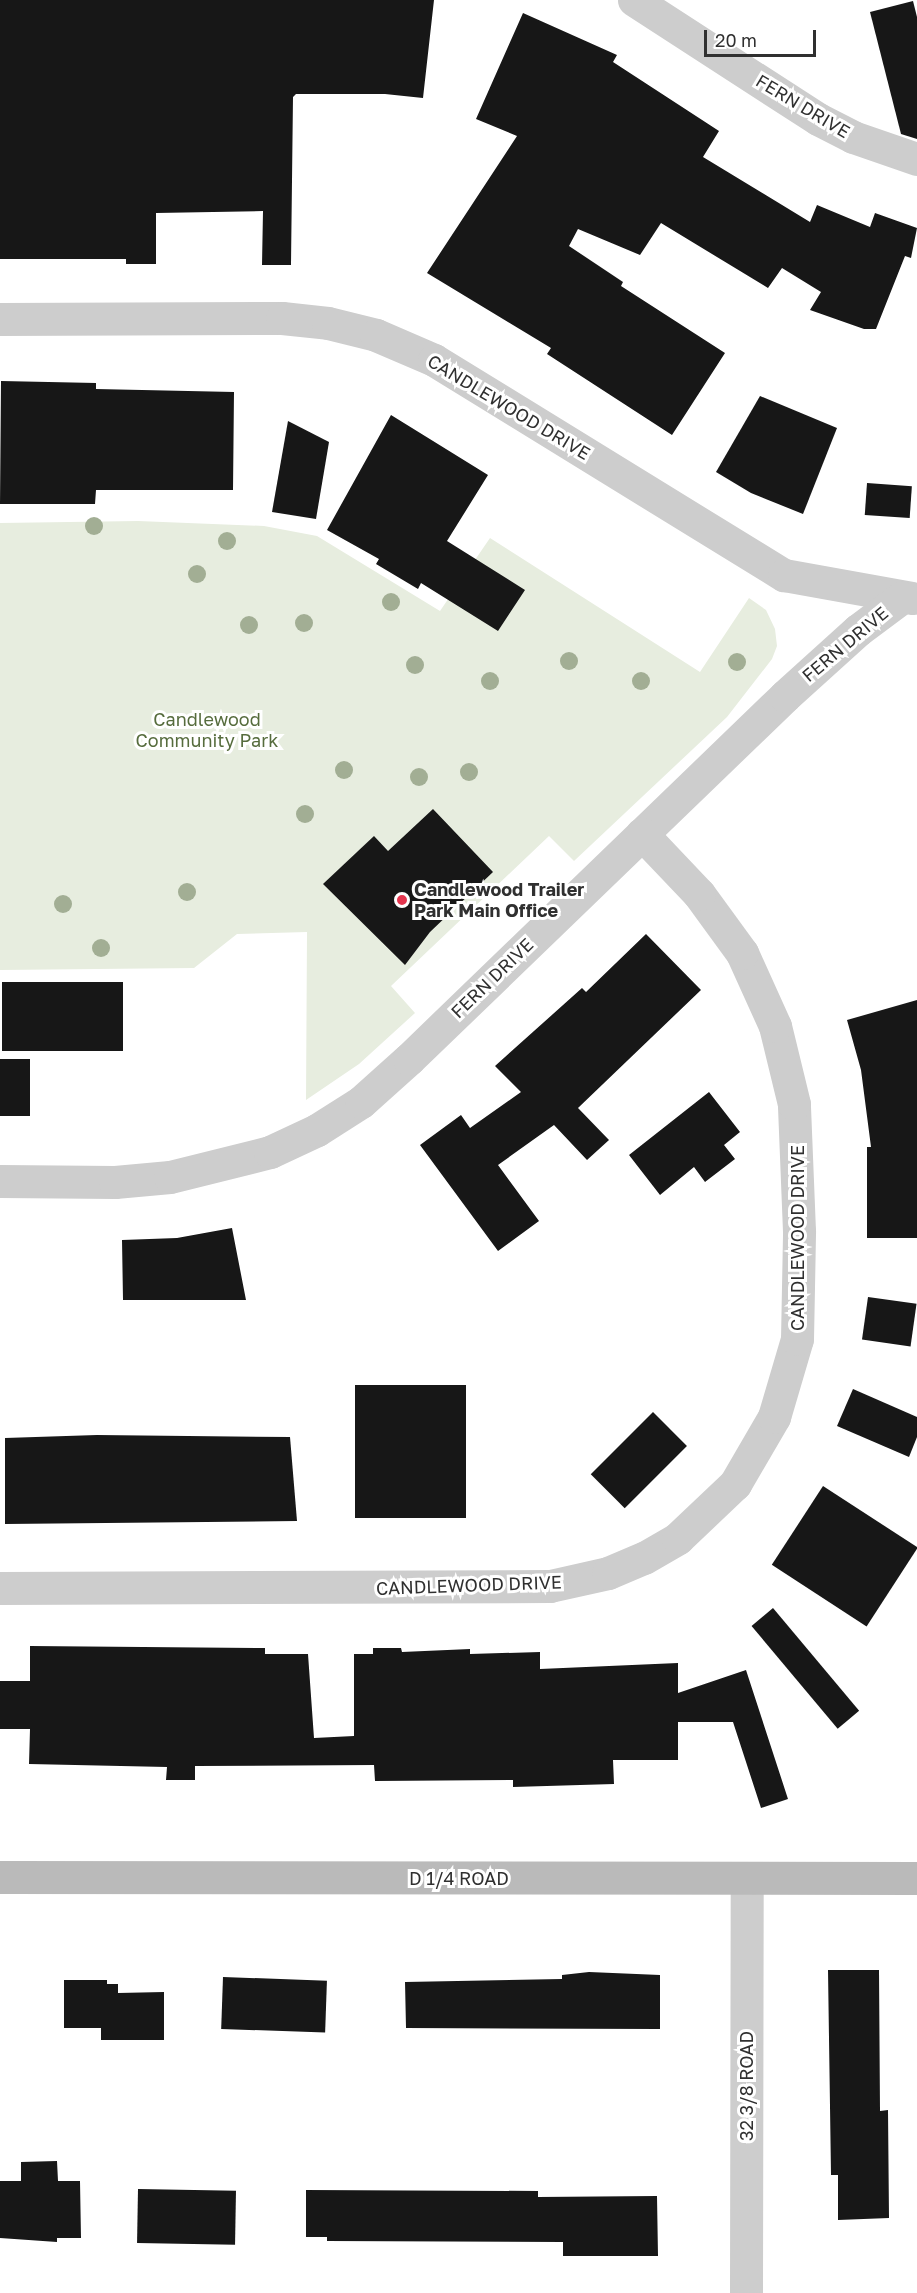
<!DOCTYPE html>
<style>
body{margin:0}
#map{position:relative;width:917px;height:2293px;overflow:hidden;background:#fff;font-family:"Golos Text",sans-serif}
div>[style]{position:absolute}
.green>*{inset:0;background:#e7eddf}
.building>*{inset:0;background:#171717;transform-origin:0 0}
.street>*{height:33px;margin:-16.5px;padding:0 16.5px;transform-origin:16.5px;border-radius:16.5px;background:#cdcdcd}
.secondary>*{height:33px;margin:-16.5px;padding:0 16.5px;transform-origin:16.5px;border-radius:16.5px;background:#bababa}
.trees>*{width:18px;height:18px;margin:-9px;border-radius:50%;background:#a2ae94}
.dots>*{width:16px;height:16px;translate:-50% -50%;box-sizing:border-box;border:3px solid #fff;border-radius:50%}
span{translate:-50% -50%;white-space:nowrap;text-align:center;line-height:1.15;-webkit-text-stroke:6px #fff;paint-order:stroke}
.street-label{font-size:18px;color:#303030}
.park-label{font-size:18px;color:#566c3d}
.poi-label{font-size:18px;color:#303030;font-weight:700}
.left{translate:0 -50%;text-align:left}
.scale{position:absolute;left:704px;top:30px;width:112px;height:27px;box-sizing:border-box;border:3px solid #303030;border-top:0;padding-left:8px;font-size:18px;line-height:21px;white-space:nowrap;color:#303030;-webkit-text-stroke:4px #fff;paint-order:stroke}
</style>
<div id="map">
<div class="green">
<div style="clip-path:polygon(138px 521px,264px 526px,317px 536px,440px 611px,490px 538px,700px 672px,749px 598px,766px 610px,775px 629px,777px 646px,772px 659px,727px 717px,574px 861px,549px 836px,391px 986px,415px 1013px,359px 1064px,306px 1100px,307px 932px,237px 934px,194px 968px,0 970px,0 523px)"></div>
</div>
<div class="building">
<div style="clip-path:polygon(0 0,434px 0,423px 98px,385px 94px,296px 94px,293px 97px,291px 265px,262px 265px,263px 211px,156px 213px,156px 264px,126px 264px,126px 259px,0 259px)"></div>
<div style="clip-path:polygon(913px 1px,917px 17px,917px 139px,901px 134px,870px 12px)"></div>
<div style="clip-path:polygon(523px 13px,617px 55px,613px 62px,719px 131px,703px 157px,810px 222px,817px 205px,870px 227px,875px 213px,917px 228px,911px 258px,905px 256px,876px 329px,864px 329px,810px 310px,821px 292px,782px 268px,768px 288px,661px 223px,640px 255px,578px 229px,569px 246px,623px 282px,621px 286px,725px 353px,672px 435px,547px 354px,551px 348px,427px 273px,517px 136px,476px 119px)"></div>
<div style="clip-path:polygon(1px 381px,96px 383px,96px 389px,234px 392px,233px 490px,96px 490px,95px 504px,0 504px)"></div>
<div style="clip-path:polygon(760px 396px,837px 428px,803px 514px,751px 493px,716px 472px)"></div>
<div style="clip-path:polygon(391px 415px,488px 475px,447px 541px,525px 590px,498px 631px,421px 583px,418px 589px,376px 564px,379px 559px,327px 530px)"></div>
<div style="clip-path:polygon(288px 421px,329px 442px,316px 519px,272px 512px)"></div>
<div style="left:867px;top:483px;width:45px;height:32px;rotate:4deg"></div>
<div style="clip-path:polygon(433px 809px,493px 872px,430px 932px,405px 965px,323px 884px,374px 836px,388px 851px)"></div>
<div style="clip-path:polygon(646px 934px,701px 990px,578px 1108px,609px 1140px,587px 1160px,554px 1125px,498px 1165px,539px 1221px,498px 1251px,420px 1145px,461px 1115px,470px 1128px,521px 1092px,495px 1066px,582px 988px,586px 992px)"></div>
<div style="left:2px;top:982px;width:121px;height:69px"></div>
<div style="clip-path:polygon(917px 1000px,917px 1238px,867px 1238px,867px 1147px,871px 1147px,861px 1070px,847px 1020px)"></div>
<div style="left:0;top:1059px;width:30px;height:57px"></div>
<div style="clip-path:polygon(709px 1092px,740px 1132px,724px 1145px,735px 1159px,705px 1182px,694px 1167px,660px 1195px,629px 1155px)"></div>
<div style="clip-path:polygon(232px 1228px,246px 1300px,123px 1300px,122px 1240px,177px 1238px)"></div>
<div style="left:868px;top:1297px;width:49px;height:43px;rotate:8deg"></div>
<div style="left:355px;top:1385px;width:111px;height:133px"></div>
<div style="clip-path:polygon(853px 1389px,917px 1417px,917px 1437px,909px 1457px,837px 1426px)"></div>
<div style="left:653px;top:1412px;width:48px;height:88px;rotate:45deg"></div>
<div style="clip-path:polygon(97px 1435px,290px 1437px,297px 1521px,5px 1524px,5px 1438px)"></div>
<div style="left:823px;top:1486px;width:113px;height:94px;rotate:33deg"></div>
<div style="left:773px;top:1608px;width:134px;height:28px;rotate:50deg"></div>
<div style="clip-path:polygon(30px 1646px,265px 1648px,265px 1654px,308px 1654px,314px 1738px,354px 1736px,354px 1654px,373px 1654px,373px 1648px,401px 1648px,402px 1652px,470px 1649px,470px 1654px,540px 1652px,540px 1669px,678px 1663px,678px 1693px,746px 1670px,788px 1799px,761px 1808px,733px 1722px,678px 1722px,678px 1760px,613px 1760px,614px 1784px,513px 1787px,513px 1780px,375px 1781px,374px 1765px,195px 1766px,195px 1780px,166px 1780px,167px 1767px,29px 1764px,30px 1729px,0 1729px,0 1681px,30px 1681px)"></div>
<div style="clip-path:polygon(828px 1970px,879px 1970px,880px 2111px,888px 2110px,889px 2218px,838px 2220px,838px 2175px,831px 2175px)"></div>
<div style="clip-path:polygon(589px 1972px,660px 1975px,660px 2029px,406px 2028px,405px 1982px,562px 1979px,562px 1975px)"></div>
<div style="left:223px;top:1977px;width:104px;height:52px;rotate:2deg"></div>
<div style="clip-path:polygon(64px 1980px,107px 1980px,107px 1984px,118px 1984px,118px 1993px,164px 1992px,164px 2040px,101px 2040px,101px 2028px,64px 2028px)"></div>
<div style="clip-path:polygon(57px 2161px,58px 2181px,80px 2181px,81px 2238px,57px 2238px,57px 2242px,0 2238px,0 2181px,21px 2181px,21px 2162px)"></div>
<div style="left:138px;top:2189px;width:98px;height:54px;rotate:1deg"></div>
<div style="clip-path:polygon(306px 2190px,538px 2191px,538px 2197px,657px 2196px,658px 2256px,563px 2256px,563px 2242px,327px 2241px,327px 2237px,306px 2237px)"></div>
</div>
<div class="street">
<div style="left:634px;top:0;width:219px;rotate:32.9deg"></div>
<div style="left:818px;top:119px;width:39px;rotate:27deg"></div>
<div style="left:853px;top:137px;width:68px;rotate:19deg"></div>
<div style="left:0;top:319px;width:282px;rotate:-0.2deg"></div>
<div style="left:282px;top:318px;width:46px;rotate:6.2deg"></div>
<div style="left:328px;top:323px;width:49px;rotate:14deg"></div>
<div style="left:376px;top:335px;width:63px;rotate:23.3deg"></div>
<div style="left:434px;top:360px;width:411px;rotate:31.6deg"></div>
<div style="left:784px;top:575px;width:130px;rotate:10.2deg"></div>
<div style="left:0;top:1181px;width:115px;rotate:0.5deg"></div>
<div style="left:115px;top:1182px;width:55px;rotate:-5.2deg"></div>
<div style="left:170px;top:1177px;width:103px;rotate:-14deg"></div>
<div style="left:270px;top:1152px;width:52px;rotate:-25.1deg"></div>
<div style="left:317px;top:1130px;width:52px;rotate:-32.5deg"></div>
<div style="left:361px;top:1102px;width:64px;rotate:-41.9deg"></div>
<div style="left:409px;top:1059px;width:523px;rotate:-43.99deg"></div>
<div style="left:785px;top:696px;width:98px;rotate:-42.1deg"></div>
<div style="left:858px;top:630px;width:54px;rotate:-36.7deg"></div>
<div style="left:0;top:1588px;width:550px;rotate:-0.21deg"></div>
<div style="left:550px;top:1586px;width:59px;rotate:-12.6deg"></div>
<div style="left:608px;top:1573px;width:39px;rotate:-23deg"></div>
<div style="left:644px;top:1558px;width:39px;rotate:-30deg"></div>
<div style="left:678px;top:1538px;width:79px;rotate:-43.5deg"></div>
<div style="left:735px;top:1484px;width:78px;rotate:-59.8deg"></div>
<div style="left:774px;top:1417px;width:81px;rotate:-73.6deg"></div>
<div style="left:797px;top:1339px;width:108px;rotate:-88.9deg"></div>
<div style="left:799px;top:1231px;width:127px;rotate:-92.3deg"></div>
<div style="left:794px;top:1104px;width:80px;rotate:-103.7deg"></div>
<div style="left:775px;top:1026px;width:80px;rotate:-114.3deg"></div>
<div style="left:742px;top:953px;width:73px;rotate:-126.1deg"></div>
<div style="left:699px;top:894px;width:83px;rotate:-133.5deg"></div>
<div style="left:746px;top:2293px;width:415px;rotate:-89.9deg"></div>
</div>
<div class="secondary">
<div style="left:0;top:1877px;width:917px;rotate:0.06deg"></div>
</div>
<div class="trees">
<div style="left:94px;top:526px"></div>
<div style="left:227px;top:541px"></div>
<div style="left:197px;top:574px"></div>
<div style="left:391px;top:602px"></div>
<div style="left:304px;top:623px"></div>
<div style="left:249px;top:625px"></div>
<div style="left:569px;top:661px"></div>
<div style="left:737px;top:662px"></div>
<div style="left:415px;top:665px"></div>
<div style="left:490px;top:681px"></div>
<div style="left:641px;top:681px"></div>
<div style="left:344px;top:770px"></div>
<div style="left:469px;top:772px"></div>
<div style="left:419px;top:777px"></div>
<div style="left:305px;top:814px"></div>
<div style="left:187px;top:892px"></div>
<div style="left:63px;top:904px"></div>
<div style="left:101px;top:948px"></div>
</div>
<div class="dots">
<div style="left:402px;top:900px;background:#e4354e"></div>
</div>
<div class="street-label">
<span style="left:803px;top:106px;rotate:31deg">FERN DRIVE</span>
<span style="left:509px;top:407px;rotate:31deg">CANDLEWOOD DRIVE</span>
<span style="left:845px;top:644px;rotate:-40deg">FERN DRIVE</span>
<span style="left:492px;top:978px;rotate:-44deg">FERN DRIVE</span>
<span style="left:797px;top:1238px;rotate:-90deg">CANDLEWOOD DRIVE</span>
<span style="left:469px;top:1585px;rotate:-2deg">CANDLEWOOD DRIVE</span>
<span style="left:459px;top:1878px">D 1/4 ROAD</span>
<span style="left:746px;top:2086px;rotate:-90deg">32 3/8 ROAD</span>
</div>
<div class="park-label">
<span style="left:207px;top:730px">Candlewood<br>Community Park</span>
</div>
<div class="poi-label">
<span class="left" style="left:414px;top:900px">Candlewood Trailer<br>Park Main Office</span>
</div>
<div class="scale">20 m</div>
</div>
